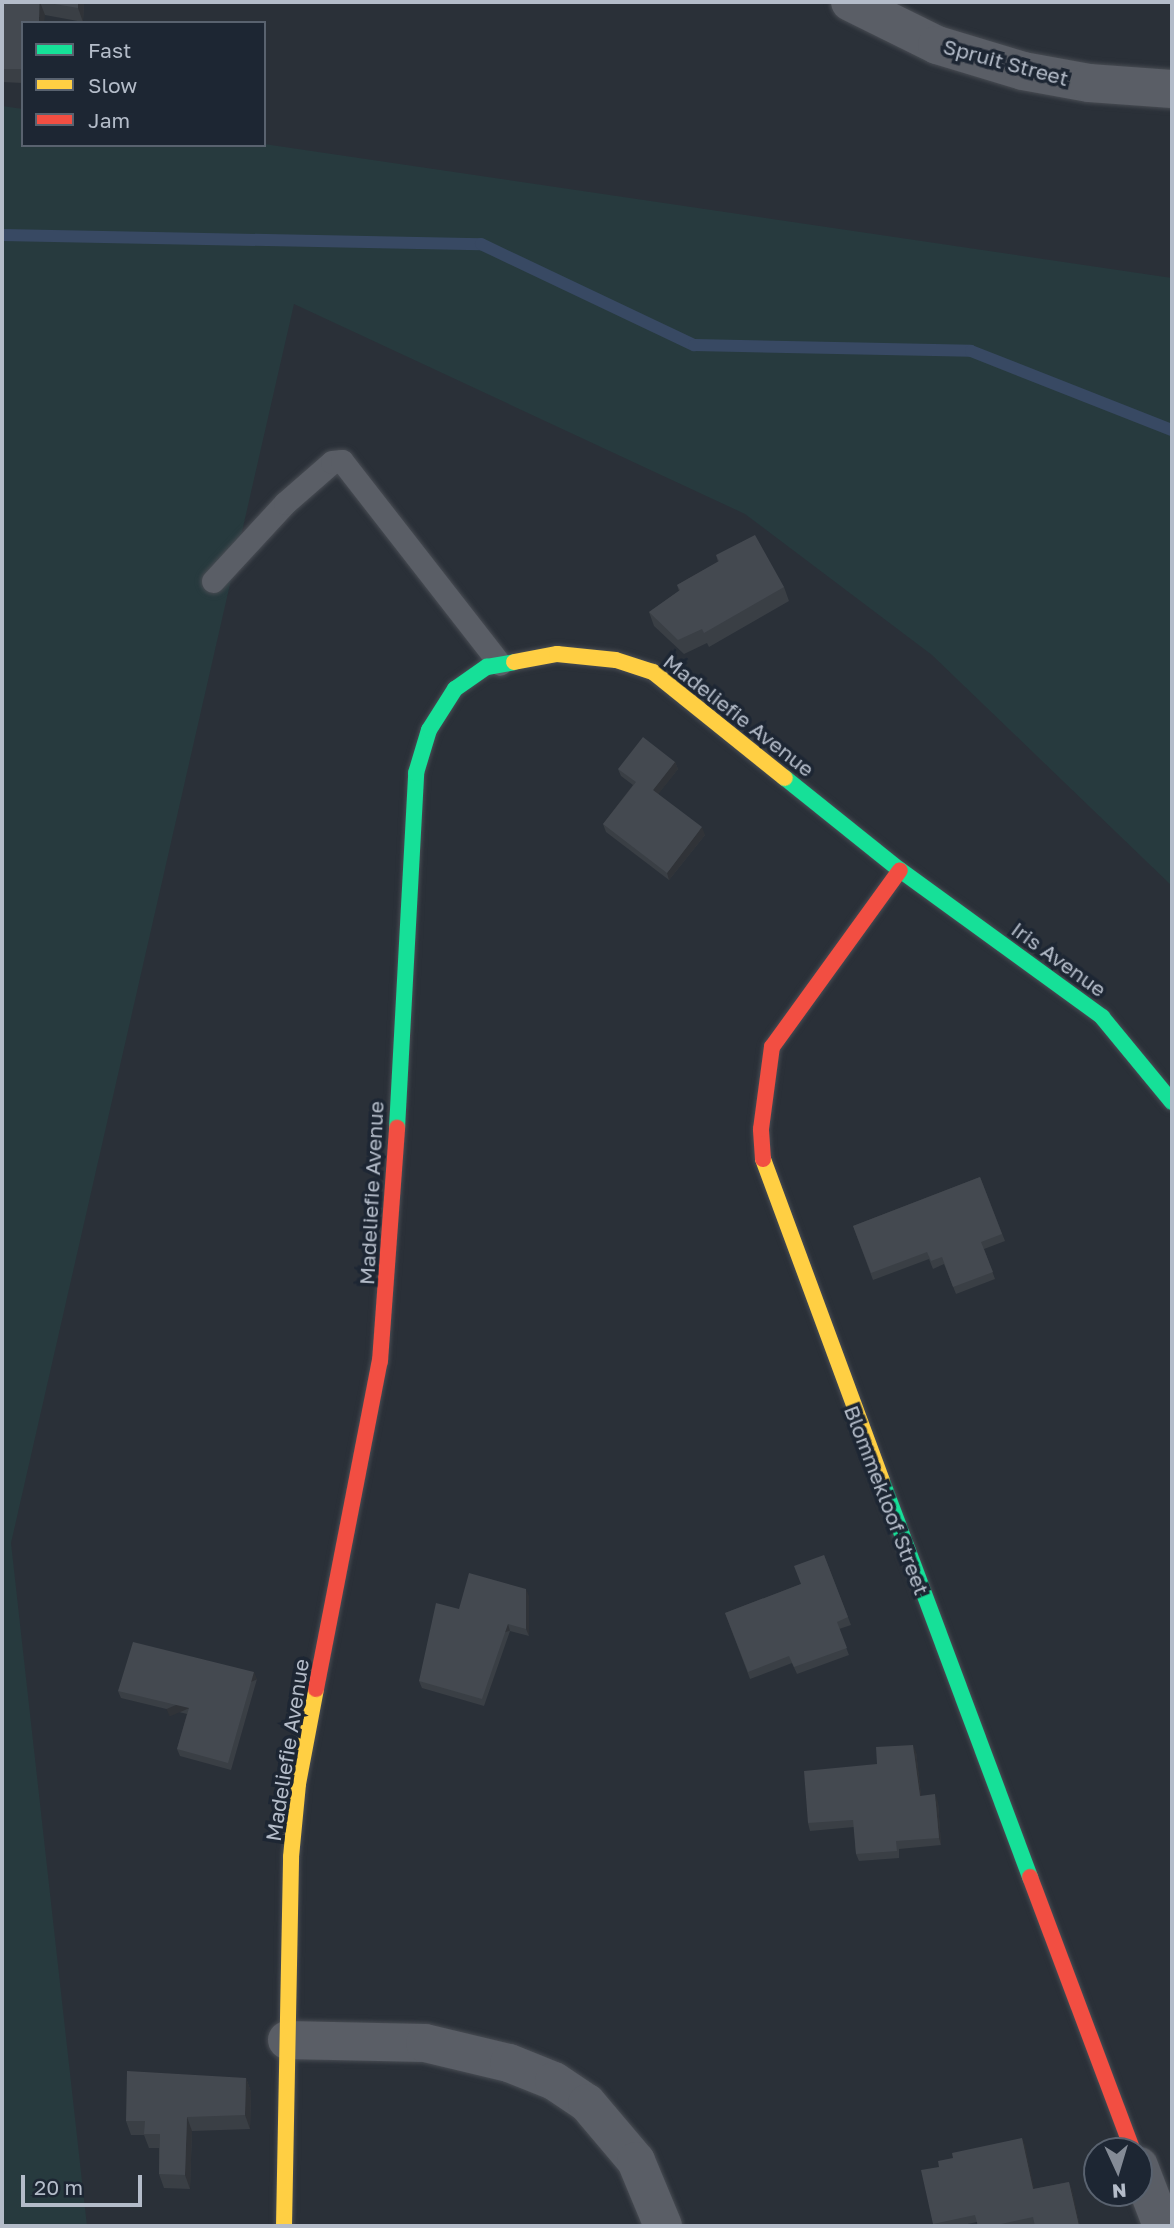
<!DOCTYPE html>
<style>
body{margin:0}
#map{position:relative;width:1174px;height:2228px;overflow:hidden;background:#2a3038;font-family:"Golos Text",sans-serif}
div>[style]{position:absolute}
.green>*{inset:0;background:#273a3e}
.stream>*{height:12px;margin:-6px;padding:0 6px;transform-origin:6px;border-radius:6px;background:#384963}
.roads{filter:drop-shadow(0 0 2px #484c53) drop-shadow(0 0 2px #484c53)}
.lane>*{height:23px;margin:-11.5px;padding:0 11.5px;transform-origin:11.5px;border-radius:11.5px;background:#5a5e66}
.street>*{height:38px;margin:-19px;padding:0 19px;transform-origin:19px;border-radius:19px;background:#5a5e66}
.fast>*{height:16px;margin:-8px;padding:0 8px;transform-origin:8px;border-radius:8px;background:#16e098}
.slow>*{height:16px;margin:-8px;padding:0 8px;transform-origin:8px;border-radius:8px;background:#ffcf43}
.jam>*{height:16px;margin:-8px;padding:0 8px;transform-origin:8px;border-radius:8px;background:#f24e42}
.wall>*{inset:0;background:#3a3f45}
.shaded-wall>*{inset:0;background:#303338;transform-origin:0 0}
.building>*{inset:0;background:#444950}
span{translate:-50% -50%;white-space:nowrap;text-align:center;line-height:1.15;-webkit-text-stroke:7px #1d2633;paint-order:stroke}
.street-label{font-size:21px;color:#b4bcc9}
.frame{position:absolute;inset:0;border:4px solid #b4bcc9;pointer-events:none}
.legend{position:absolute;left:21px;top:21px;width:245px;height:126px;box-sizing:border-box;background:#1d2633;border:2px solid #59626f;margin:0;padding:9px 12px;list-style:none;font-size:21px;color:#b4bcc9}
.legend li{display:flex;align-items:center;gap:14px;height:35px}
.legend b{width:35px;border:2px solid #59626f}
.north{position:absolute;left:1083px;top:2137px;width:70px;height:70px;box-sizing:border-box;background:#1d2633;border:2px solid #59626f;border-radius:50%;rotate:176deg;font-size:19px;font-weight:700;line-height:28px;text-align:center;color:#b4bcc9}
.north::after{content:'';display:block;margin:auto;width:24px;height:32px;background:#848b96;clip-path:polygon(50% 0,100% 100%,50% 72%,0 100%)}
.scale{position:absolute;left:21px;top:2175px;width:121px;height:32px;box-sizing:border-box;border:4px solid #b4bcc9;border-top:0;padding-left:9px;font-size:21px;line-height:24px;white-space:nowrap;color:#b4bcc9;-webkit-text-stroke:5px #1d2633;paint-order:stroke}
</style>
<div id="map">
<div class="green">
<div style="clip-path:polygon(2px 106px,23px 109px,23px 145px,264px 144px,1172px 278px,1172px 886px,932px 655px,745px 514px,294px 304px,11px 1543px,87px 2226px,2px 2226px)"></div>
</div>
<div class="stream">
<div style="left:2px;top:235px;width:479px;rotate:1.1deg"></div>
<div style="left:481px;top:244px;width:236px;rotate:25.4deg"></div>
<div style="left:694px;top:345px;width:277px;rotate:1.2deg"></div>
<div style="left:971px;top:351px;width:216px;rotate:21.5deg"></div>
</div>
<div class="roads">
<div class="lane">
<div style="left:213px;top:581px;width:106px;rotate:-47.3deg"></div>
<div style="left:285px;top:503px;width:62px;rotate:-41.1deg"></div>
<div style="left:332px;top:462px;width:10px;rotate:-6deg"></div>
<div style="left:342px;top:461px;width:257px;rotate:52.1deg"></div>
</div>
<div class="street">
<div style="left:850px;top:2px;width:97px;rotate:26.3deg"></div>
<div style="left:937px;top:45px;width:90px;rotate:16.8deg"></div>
<div style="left:1023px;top:71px;width:67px;rotate:10.3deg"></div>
<div style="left:1089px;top:83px;width:83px;rotate:4.1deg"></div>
<div style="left:287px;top:2040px;width:138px;rotate:1.2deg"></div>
<div style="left:425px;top:2043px;width:86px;rotate:13.4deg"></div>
<div style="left:509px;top:2063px;width:48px;rotate:21.8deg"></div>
<div style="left:554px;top:2081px;width:40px;rotate:34deg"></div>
<div style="left:587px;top:2103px;width:76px;rotate:49.8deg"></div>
<div style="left:636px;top:2161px;width:70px;rotate:67.4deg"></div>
<div style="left:1139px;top:2166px;width:64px;rotate:69deg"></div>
</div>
<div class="fast">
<div style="left:785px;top:778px;width:147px;rotate:38.7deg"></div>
<div style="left:900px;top:870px;width:250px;rotate:36deg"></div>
<div style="left:1102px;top:1017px;width:110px;rotate:50.5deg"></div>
<div style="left:397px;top:1128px;width:356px;rotate:-86.9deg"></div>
<div style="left:416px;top:773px;width:45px;rotate:-73.2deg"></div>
<div style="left:429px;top:730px;width:49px;rotate:-57.6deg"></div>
<div style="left:455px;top:689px;width:39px;rotate:-35deg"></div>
<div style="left:487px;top:667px;width:27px;rotate:-10deg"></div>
<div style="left:882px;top:1481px;width:423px;rotate:69.5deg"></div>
</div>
<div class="slow">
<div style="left:514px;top:662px;width:44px;rotate:-10.5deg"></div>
<div style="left:557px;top:654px;width:59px;rotate:5.8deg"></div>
<div style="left:616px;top:660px;width:39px;rotate:18deg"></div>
<div style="left:653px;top:672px;width:169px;rotate:38.8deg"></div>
<div style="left:763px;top:1159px;width:343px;rotate:69.7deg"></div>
<div style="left:284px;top:2226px;width:369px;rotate:-88.9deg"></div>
<div style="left:291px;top:1857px;width:73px;rotate:-84.5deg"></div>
<div style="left:298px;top:1784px;width:97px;rotate:-79.3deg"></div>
</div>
<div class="jam">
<div style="left:763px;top:1159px;width:30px;rotate:-94deg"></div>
<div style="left:761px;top:1129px;width:83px;rotate:-82.4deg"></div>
<div style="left:772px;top:1047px;width:218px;rotate:-54.1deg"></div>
<div style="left:316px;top:1689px;width:334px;rotate:-79deg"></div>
<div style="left:380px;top:1361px;width:234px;rotate:-85.8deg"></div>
<div style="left:1030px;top:1877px;width:293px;rotate:69.4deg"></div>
</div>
</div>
<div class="wall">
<div style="clip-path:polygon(2px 2px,84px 2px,83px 22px,45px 15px,23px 23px,23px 83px,2px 82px)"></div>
<div style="clip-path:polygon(716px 555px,784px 587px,789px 601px,709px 647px,707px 643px,684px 654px,654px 626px,649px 612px,679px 591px,677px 585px,718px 562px)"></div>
<div style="clip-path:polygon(675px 762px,678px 769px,658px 794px,705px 835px,669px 880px,606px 832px,603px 824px,633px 785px,621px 776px,618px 769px)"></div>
<div style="clip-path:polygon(980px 1177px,1005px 1241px,984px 1249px,995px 1279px,956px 1294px,944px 1264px,933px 1269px,929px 1259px,873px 1280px,853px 1226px)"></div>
<div style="clip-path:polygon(824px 1555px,851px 1625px,839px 1629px,849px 1655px,797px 1674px,792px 1663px,750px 1679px,725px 1613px,801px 1584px)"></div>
<div style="clip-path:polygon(529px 1596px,529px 1636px,510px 1631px,484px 1706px,422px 1688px,419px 1681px,459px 1609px)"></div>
<div style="clip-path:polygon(257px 1679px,231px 1770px,180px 1756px,177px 1749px,187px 1714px,121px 1698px,118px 1691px)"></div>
<div style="clip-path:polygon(916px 1752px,921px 1796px,938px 1802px,941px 1845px,899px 1849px,899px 1858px,859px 1861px,856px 1854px,854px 1827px,810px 1831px,808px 1823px,877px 1764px)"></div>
<div style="clip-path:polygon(246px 2078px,251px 2092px,250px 2129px,192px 2131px,190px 2189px,164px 2188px,159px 2174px,159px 2148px,149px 2148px,144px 2135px,131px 2135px,126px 2121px)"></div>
<div style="clip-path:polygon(1022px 2138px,1034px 2189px,1069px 2182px,1080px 2226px,1035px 2226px,1034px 2225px,1028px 2226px,978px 2226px,977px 2222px,958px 2226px,934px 2226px,933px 2224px,939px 2167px)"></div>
</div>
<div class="shaded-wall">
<div style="clip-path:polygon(40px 2px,45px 15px,44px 23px,39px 23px)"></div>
<div style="clip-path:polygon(78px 2px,84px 2px,83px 22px,78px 8px)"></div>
<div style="clip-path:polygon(675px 762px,678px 769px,656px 797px,653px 790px)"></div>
<div style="clip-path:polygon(702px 827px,705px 835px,669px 880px,667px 873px)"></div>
<div style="clip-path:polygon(526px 1589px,529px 1596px,529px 1636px,526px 1629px)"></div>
<div style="left:508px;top:1624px;width:7px;height:79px;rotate:74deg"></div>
<div style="left:254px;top:1672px;width:8px;height:95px;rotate:67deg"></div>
<div style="clip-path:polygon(913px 1745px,916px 1752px,922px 1803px,920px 1796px)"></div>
<div style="clip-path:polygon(935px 1794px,938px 1802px,941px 1845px,939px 1838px)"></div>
<div style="clip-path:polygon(246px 2078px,251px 2092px,250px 2129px,245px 2115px)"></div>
<div style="clip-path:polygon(187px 2117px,192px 2131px,190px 2189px,185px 2175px)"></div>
<div style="clip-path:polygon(1022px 2138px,1025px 2145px,1036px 2197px,1033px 2189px)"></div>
<div style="clip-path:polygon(1069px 2182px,1072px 2189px,1080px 2226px,1079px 2226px)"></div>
</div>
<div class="building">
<div style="clip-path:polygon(2px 2px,39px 2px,39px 23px,23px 23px,23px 69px,2px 69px)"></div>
<div style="clip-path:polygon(43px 2px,78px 2px,78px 8px)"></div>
<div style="clip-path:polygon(755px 535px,784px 587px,704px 633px,702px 629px,678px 640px,649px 612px,680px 590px,677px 585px,719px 561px,716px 555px)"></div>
<div style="clip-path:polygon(643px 737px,675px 762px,653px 790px,702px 827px,667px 873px,603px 824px,636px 782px,618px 769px)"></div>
<div style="clip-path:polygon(980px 1177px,1002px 1234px,981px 1242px,993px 1272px,953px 1287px,942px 1257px,931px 1261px,927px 1252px,871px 1273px,853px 1226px)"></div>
<div style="clip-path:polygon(824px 1555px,848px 1617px,837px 1622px,847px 1648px,794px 1667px,789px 1656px,748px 1672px,725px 1613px,801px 1584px,794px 1566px)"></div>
<div style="clip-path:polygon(469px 1573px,526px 1589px,526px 1629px,508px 1624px,482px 1699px,419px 1681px,436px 1603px,459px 1609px)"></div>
<div style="clip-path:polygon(133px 1642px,254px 1672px,228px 1763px,177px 1749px,189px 1708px,118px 1691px)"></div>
<div style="clip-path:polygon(913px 1745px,920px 1796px,935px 1794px,939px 1838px,896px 1841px,897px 1851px,856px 1854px,853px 1820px,808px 1823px,804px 1771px,877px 1764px,876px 1747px)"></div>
<div style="clip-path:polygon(127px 2071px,246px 2078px,245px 2115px,187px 2117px,185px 2175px,159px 2174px,160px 2134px,144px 2134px,145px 2121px,126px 2121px)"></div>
<div style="clip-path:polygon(1022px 2138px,1033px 2189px,1069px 2182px,1079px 2226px,1035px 2226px,1033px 2217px,992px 2226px,978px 2226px,975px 2215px,933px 2224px,921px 2170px,939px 2167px,938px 2161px,953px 2158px,952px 2153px)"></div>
</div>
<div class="street-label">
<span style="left:1006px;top:62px;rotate:15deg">Spruit Street</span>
<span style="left:739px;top:715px;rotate:38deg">Madeliefie Avenue</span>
<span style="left:1059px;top:959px;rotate:36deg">Iris Avenue</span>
<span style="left:371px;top:1193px;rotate:-87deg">Madeliefie Avenue</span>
<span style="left:887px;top:1500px;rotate:69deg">Blommekloof Street</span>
<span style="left:287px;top:1750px;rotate:-81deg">Madeliefie Avenue</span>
</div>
<div class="frame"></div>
<ul class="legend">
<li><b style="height:9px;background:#16e098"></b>Fast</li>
<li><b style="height:9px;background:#ffcf43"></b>Slow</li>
<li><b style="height:9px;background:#f24e42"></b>Jam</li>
</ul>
<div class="north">N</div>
<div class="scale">20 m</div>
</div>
